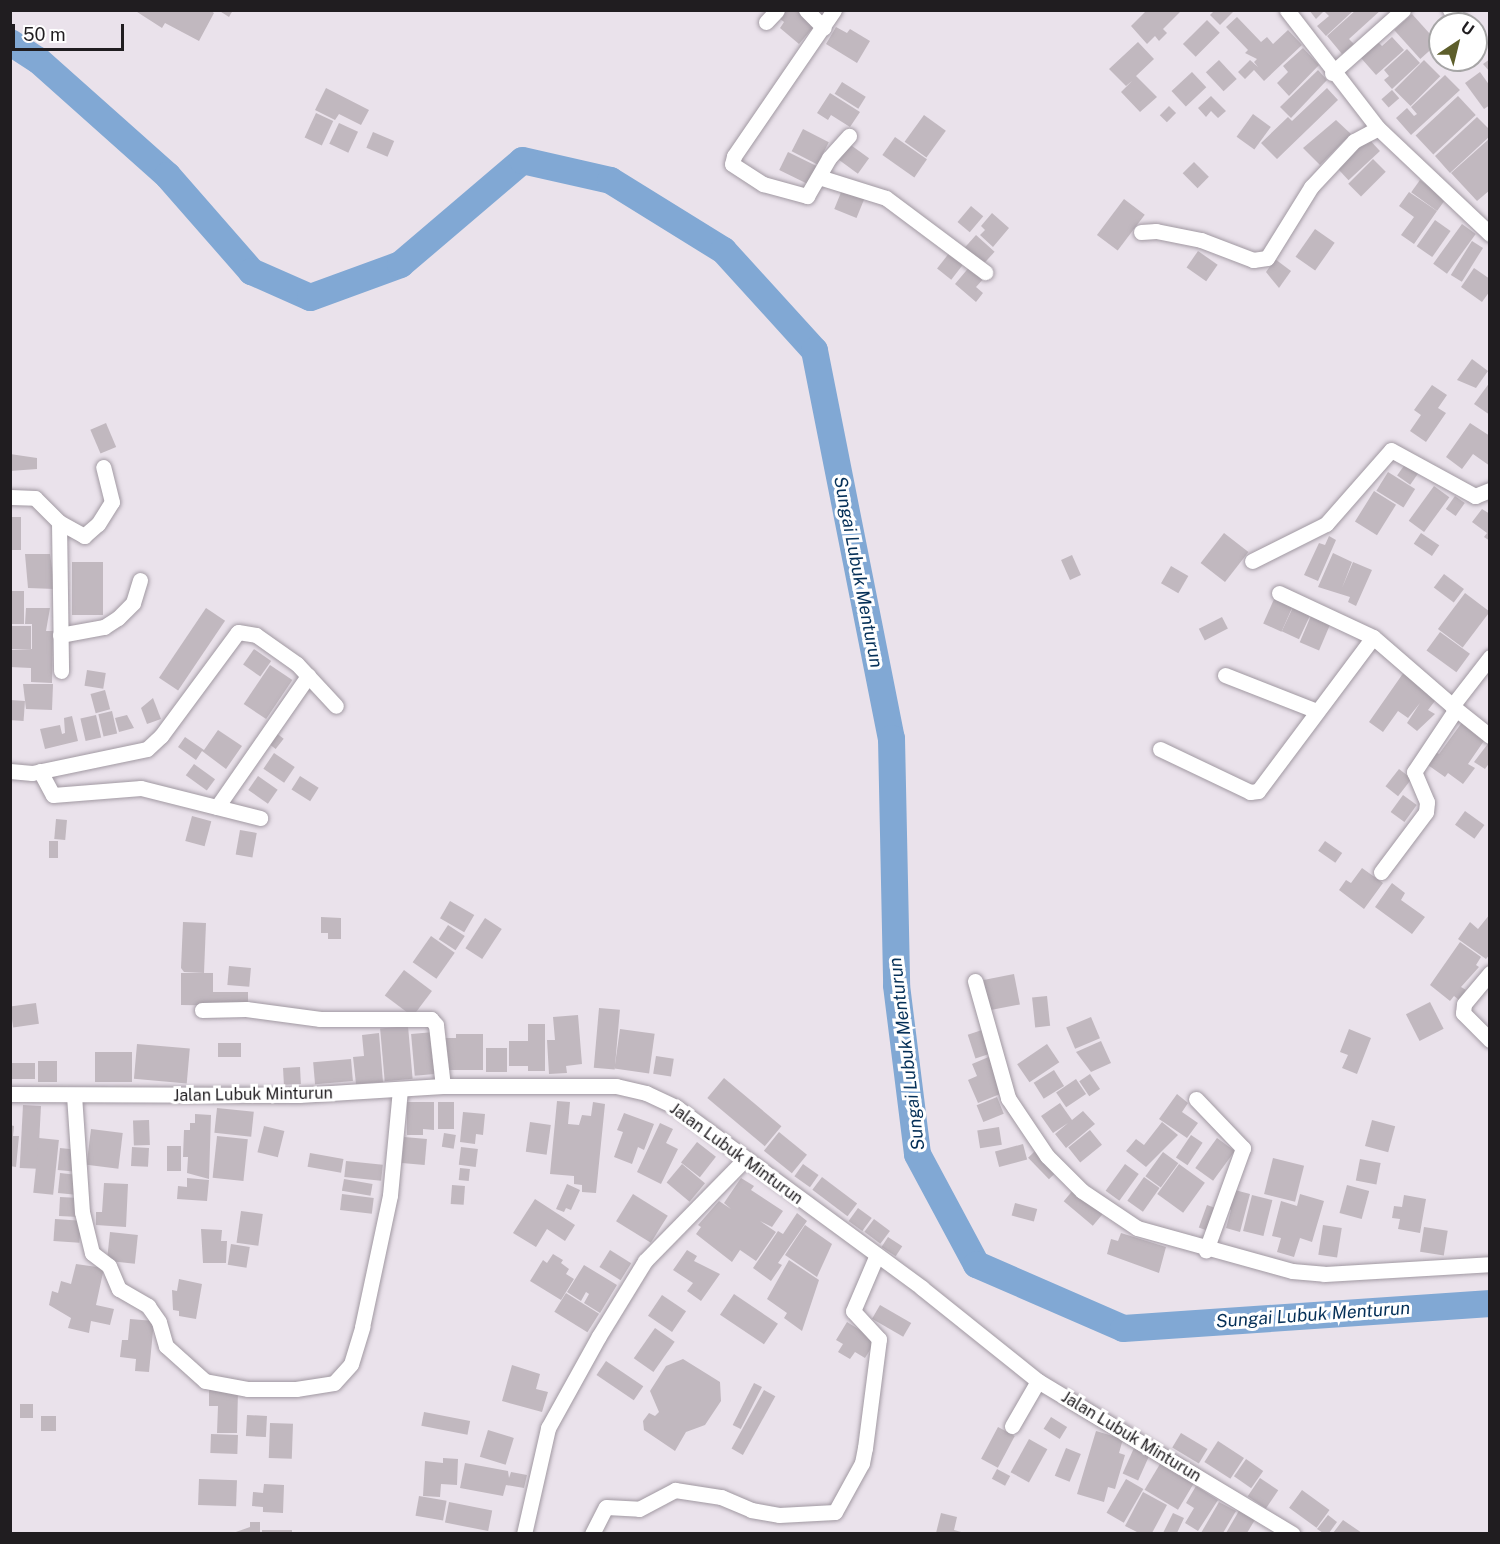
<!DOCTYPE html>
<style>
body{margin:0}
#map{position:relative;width:1500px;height:1544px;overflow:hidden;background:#eae2eb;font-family:"Public Sans",sans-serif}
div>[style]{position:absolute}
.river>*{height:27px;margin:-13.5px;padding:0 13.5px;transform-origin:13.5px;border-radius:13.5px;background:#81a8d4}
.building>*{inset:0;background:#c1b8bf;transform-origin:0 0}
.roads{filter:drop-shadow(0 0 2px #a199a2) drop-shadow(0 0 2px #a199a2)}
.minor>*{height:15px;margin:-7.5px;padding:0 7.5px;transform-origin:7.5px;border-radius:7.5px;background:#fff}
span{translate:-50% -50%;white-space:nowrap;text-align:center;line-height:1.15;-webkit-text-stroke:6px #fff;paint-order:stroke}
.street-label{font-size:16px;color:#201d20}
.water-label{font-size:18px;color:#053058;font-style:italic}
.frame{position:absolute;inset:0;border:12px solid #201d20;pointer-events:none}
.north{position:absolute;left:1428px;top:12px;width:60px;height:60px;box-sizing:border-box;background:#fff;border:2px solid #a6a5a6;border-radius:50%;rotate:35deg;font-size:16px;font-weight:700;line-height:24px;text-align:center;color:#201d20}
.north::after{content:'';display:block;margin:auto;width:21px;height:27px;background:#5d5e2b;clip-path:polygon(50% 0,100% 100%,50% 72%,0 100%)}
.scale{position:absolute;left:12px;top:24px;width:112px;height:27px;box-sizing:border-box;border:3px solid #201d20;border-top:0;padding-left:8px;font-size:18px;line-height:21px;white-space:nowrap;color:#201d20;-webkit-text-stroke:4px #fff;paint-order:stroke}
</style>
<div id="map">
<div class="river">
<div style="left:10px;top:42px;width:33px;rotate:33deg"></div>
<div style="left:38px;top:60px;width:173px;rotate:41.7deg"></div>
<div style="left:167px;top:175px;width:128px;rotate:48.8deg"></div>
<div style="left:251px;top:271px;width:64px;rotate:23.8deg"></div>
<div style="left:310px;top:297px;width:96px;rotate:-20.1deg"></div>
<div style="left:400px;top:264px;width:160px;rotate:-40.4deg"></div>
<div style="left:522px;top:160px;width:90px;rotate:12.8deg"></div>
<div style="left:610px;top:180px;width:133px;rotate:31.8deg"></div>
<div style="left:723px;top:250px;width:135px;rotate:47.7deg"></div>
<div style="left:814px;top:350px;width:396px;rotate:78.8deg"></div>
<div style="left:891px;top:738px;width:247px;rotate:88.8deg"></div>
<div style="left:896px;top:985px;width:170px;rotate:82.9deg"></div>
<div style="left:917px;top:1154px;width:125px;rotate:61.8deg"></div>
<div style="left:976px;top:1264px;width:160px;rotate:23.5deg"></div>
<div style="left:1123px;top:1328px;width:368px;rotate:-3.9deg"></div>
</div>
<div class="building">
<div style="clip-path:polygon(134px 10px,210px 10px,214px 13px,199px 41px,165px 23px,162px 28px)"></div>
<div style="clip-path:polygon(218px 10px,233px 10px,229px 17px)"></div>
<div style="clip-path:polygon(785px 10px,799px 10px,816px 24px,799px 44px,780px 28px,784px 22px,779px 18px)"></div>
<div style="clip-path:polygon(1147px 10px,1182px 10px,1163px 29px,1167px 33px,1159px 41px,1155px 36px,1147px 44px,1131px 26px)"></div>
<div style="clip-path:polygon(1215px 10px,1235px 10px,1220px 25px,1210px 15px)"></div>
<div style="clip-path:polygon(1309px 10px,1354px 10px,1326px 36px,1317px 26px,1329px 16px,1324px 11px,1316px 19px)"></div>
<div style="clip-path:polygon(1356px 10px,1381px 10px,1349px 39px,1354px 44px,1342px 54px,1327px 36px)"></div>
<div style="left:1412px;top:14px;width:39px;height:24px;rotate:48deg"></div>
<div style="clip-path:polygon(1237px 17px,1261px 42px,1267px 37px,1273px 44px,1288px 30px,1302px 45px,1264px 81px,1254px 70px,1245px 79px,1238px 72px,1250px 60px,1258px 67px,1254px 62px,1257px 59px,1245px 53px,1248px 50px,1226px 27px)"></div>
<div style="left:1207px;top:20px;width:18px;height:34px;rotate:45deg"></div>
<div style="clip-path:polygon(836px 27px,847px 33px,850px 29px,870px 41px,857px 63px,826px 44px)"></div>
<div style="clip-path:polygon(1392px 37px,1404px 50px,1376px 75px,1361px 58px,1378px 42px,1382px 46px)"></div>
<div style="clip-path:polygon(1138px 42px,1154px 59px,1136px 76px,1157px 97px,1140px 112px,1121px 92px,1132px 81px,1126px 86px,1109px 69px)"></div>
<div style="clip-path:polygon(1303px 48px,1319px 65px,1289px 96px,1277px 83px,1288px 72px,1283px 66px)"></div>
<div style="clip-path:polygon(1407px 49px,1420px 63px,1392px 89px,1384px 80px,1389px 76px,1384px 70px)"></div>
<div style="clip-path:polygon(1490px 59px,1490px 72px,1483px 64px)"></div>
<div style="left:1219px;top:60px;width:26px;height:18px;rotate:47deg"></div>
<div style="left:1424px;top:60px;width:23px;height:42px;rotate:45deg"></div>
<div style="clip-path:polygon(1318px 70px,1327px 80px,1291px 118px,1280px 107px)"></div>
<div style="left:1192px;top:72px;width:21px;height:28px;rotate:47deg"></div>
<div style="clip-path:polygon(1480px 72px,1490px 86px,1490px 105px,1484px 109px,1465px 83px)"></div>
<div style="clip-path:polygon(1445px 75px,1460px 90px,1411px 135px,1396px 118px,1407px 108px,1414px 116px,1417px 114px,1411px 107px)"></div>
<div style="left:842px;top:82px;width:28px;height:14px;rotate:32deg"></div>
<div style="clip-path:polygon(326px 88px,369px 110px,361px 125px,339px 114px,335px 120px,315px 110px)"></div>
<div style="clip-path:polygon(1327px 88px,1338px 100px,1277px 159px,1261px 143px,1288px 117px,1292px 121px)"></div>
<div style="left:1392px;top:90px;width:11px;height:14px;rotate:49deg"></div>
<div style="clip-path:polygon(830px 93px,860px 112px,850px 127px,831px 115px,828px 120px,817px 113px)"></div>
<div style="clip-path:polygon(1211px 96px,1226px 111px,1218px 118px,1211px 111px,1206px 117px,1198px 108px)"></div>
<div style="left:1458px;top:96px;width:26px;height:58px;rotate:47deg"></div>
<div style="left:1169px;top:106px;width:10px;height:13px;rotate:45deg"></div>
<div style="left:316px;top:113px;width:19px;height:27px;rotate:25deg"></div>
<div style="left:1253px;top:114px;width:22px;height:28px;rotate:36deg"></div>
<div style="left:924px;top:115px;width:27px;height:33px;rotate:36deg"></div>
<div style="clip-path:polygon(1477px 117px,1490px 130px,1490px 136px,1450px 173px,1435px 156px)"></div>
<div style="clip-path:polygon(1336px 120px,1351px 134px,1320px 165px,1303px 148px)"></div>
<div style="left:339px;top:123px;width:21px;height:23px;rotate:25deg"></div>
<div style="left:803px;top:129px;width:29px;height:25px;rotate:27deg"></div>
<div style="left:373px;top:132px;width:23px;height:17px;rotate:23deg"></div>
<div style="left:895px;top:137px;width:39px;height:22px;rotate:35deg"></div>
<div style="left:1367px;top:137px;width:19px;height:43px;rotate:47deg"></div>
<div style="clip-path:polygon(1490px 138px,1490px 190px,1477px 201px,1451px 173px)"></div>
<div style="left:848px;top:143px;width:26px;height:19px;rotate:36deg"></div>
<div style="left:788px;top:152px;width:34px;height:20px;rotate:26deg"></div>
<div style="left:1373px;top:159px;width:18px;height:35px;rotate:45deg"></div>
<div style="left:1194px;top:162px;width:21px;height:16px;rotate:45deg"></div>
<div style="left:1420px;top:180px;width:32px;height:15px;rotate:36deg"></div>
<div style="left:844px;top:185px;width:24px;height:26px;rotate:22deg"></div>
<div style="clip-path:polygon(1409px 192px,1437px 211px,1414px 244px,1401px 235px,1414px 217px,1399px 206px)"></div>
<div style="left:1124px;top:199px;width:26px;height:45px;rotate:37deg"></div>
<div style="left:971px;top:206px;width:16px;height:21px;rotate:40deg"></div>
<div style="clip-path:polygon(992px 213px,1009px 228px,993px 247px,980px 235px,985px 230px,981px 226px)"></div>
<div style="left:1435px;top:220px;width:19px;height:32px;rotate:35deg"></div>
<div style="left:1462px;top:224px;width:17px;height:49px;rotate:36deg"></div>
<div style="left:1315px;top:229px;width:24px;height:34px;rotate:35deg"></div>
<div style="left:976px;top:235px;width:25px;height:17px;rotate:42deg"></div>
<div style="left:1472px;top:241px;width:13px;height:40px;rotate:32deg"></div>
<div style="left:1198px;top:251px;width:24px;height:20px;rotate:35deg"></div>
<div style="left:950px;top:252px;width:18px;height:21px;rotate:38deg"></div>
<div style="clip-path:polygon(1275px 259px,1291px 271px,1279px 288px,1266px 272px)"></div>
<div style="clip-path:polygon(971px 265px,985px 277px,976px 287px,983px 293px,976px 302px,955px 284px)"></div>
<div style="clip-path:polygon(1474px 268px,1490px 279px,1490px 291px,1482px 302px,1461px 287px)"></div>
<div style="clip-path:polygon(1472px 359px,1488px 371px,1476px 388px,1457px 380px)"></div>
<div style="clip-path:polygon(1490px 382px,1490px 415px,1474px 404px)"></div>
<div style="clip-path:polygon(1432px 385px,1447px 395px,1438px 408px,1446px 413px,1426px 442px,1410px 431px,1421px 415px,1414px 410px)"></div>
<div style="left:106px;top:423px;width:26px;height:17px;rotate:67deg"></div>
<div style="clip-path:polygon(1470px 423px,1490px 436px,1490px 466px,1473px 454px,1462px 469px,1446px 457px)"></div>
<div style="clip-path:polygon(10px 454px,37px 458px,37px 469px,10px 471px)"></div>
<div style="left:1408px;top:460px;width:16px;height:19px;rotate:35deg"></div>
<div style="left:1388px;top:472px;width:32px;height:22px;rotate:32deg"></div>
<div style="left:1434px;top:486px;width:19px;height:43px;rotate:36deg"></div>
<div style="left:1374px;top:491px;width:26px;height:36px;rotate:32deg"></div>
<div style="left:1455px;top:496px;width:12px;height:16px;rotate:35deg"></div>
<div style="clip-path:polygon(1482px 509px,1490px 514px,1490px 541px,1484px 537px,1487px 533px,1472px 522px)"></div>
<div style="left:10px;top:517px;width:11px;height:33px"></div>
<div style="left:1224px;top:533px;width:31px;height:38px;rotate:38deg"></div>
<div style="left:1421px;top:533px;width:22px;height:13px;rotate:34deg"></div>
<div style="clip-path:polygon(1329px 536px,1336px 540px,1318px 581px,1304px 575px,1319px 543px,1325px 545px)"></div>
<div style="clip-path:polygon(1333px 553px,1352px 562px,1342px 588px,1353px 562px,1372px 570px,1356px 606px,1348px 602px,1350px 597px,1318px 587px)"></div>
<div style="clip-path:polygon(25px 554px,50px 554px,55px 589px,28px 588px)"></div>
<div style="left:1072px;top:555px;width:22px;height:12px;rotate:66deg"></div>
<div style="left:103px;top:562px;width:53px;height:31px;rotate:90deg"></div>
<div style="left:1171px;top:566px;width:20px;height:20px;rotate:30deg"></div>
<div style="left:1444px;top:574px;width:25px;height:17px;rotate:37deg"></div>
<div style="left:10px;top:591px;width:14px;height:33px"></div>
<div style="left:1465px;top:593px;width:31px;height:45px;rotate:37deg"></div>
<div style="left:1275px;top:597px;width:20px;height:29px;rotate:24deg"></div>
<div style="left:1294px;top:605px;width:19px;height:29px;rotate:25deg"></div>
<div style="clip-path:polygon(26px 608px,50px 608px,46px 631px,53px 631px,52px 683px,31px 682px,31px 668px,10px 667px,10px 650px,32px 649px,32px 624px,25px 624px)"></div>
<div style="left:206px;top:608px;width:23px;height:84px;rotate:34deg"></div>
<div style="left:1313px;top:611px;width:21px;height:34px;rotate:23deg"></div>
<div style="left:1222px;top:617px;width:13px;height:26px;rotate:63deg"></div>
<div style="left:10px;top:626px;width:21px;height:23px"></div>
<div style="left:1440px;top:632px;width:37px;height:23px;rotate:36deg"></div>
<div style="left:254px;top:649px;width:21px;height:19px;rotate:35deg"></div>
<div style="left:270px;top:665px;width:27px;height:47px;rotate:34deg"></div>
<div style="left:87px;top:670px;width:19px;height:16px;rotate:9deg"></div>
<div style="clip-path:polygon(1404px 672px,1438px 697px,1428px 710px,1435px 714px,1417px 731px,1407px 723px,1420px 703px,1408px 718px,1398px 711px,1383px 732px,1369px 722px)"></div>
<div style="clip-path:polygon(23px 684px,53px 684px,52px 710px,26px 709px)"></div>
<div style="left:105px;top:690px;width:20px;height:15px;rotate:75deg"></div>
<div style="clip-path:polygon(153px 698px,161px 719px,147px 724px,141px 708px)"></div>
<div style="left:10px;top:700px;width:15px;height:20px;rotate:4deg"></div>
<div style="left:112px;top:711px;width:23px;height:14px;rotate:77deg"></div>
<div style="left:96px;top:715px;width:23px;height:16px;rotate:77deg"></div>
<div style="clip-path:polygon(127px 715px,134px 728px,119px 732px,115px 718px)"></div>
<div style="clip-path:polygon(72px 716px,78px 741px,45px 749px,40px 729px,60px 725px,62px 734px,65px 733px,64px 718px)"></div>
<div style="clip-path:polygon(1463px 721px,1486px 738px,1468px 764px,1475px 768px,1463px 784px,1448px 773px,1445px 777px,1425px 763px,1434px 751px,1439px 754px)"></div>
<div style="clip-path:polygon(218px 730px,242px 746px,226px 769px,202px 751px,196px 760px,178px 747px,185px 737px,204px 750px)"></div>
<div style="left:275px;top:732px;width:11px;height:13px;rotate:38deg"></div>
<div style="clip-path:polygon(1490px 741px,1490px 762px,1485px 769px,1474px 762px)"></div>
<div style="left:274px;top:753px;width:25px;height:19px;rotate:34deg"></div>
<div style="left:194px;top:764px;width:26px;height:14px;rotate:36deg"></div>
<div style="left:1399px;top:769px;width:16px;height:22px;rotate:38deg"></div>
<div style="left:258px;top:776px;width:24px;height:17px;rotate:35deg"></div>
<div style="left:300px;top:776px;width:22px;height:16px;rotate:32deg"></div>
<div style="left:1403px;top:795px;width:17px;height:21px;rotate:36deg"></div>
<div style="left:1465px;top:811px;width:24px;height:17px;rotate:36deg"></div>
<div style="left:192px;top:816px;width:20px;height:26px;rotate:15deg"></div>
<div style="left:56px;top:819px;width:11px;height:20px;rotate:5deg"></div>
<div style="left:240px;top:830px;width:17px;height:25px;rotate:10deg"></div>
<div style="left:49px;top:841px;width:9px;height:17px"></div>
<div style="left:1325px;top:841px;width:21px;height:12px;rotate:35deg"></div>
<div style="clip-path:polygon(1362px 868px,1383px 883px,1364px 909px,1339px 890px,1346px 880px,1351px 883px)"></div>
<div style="clip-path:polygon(1392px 883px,1405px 893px,1401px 900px,1425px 917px,1412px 934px,1375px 907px)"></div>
<div style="left:450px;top:901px;width:28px;height:20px;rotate:30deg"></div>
<div style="clip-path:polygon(1490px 914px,1490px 954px,1486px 959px,1458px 939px,1470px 922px,1478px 929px)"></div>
<div style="clip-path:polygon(321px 917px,341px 918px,341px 939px,328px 939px,328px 933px,321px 933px)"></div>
<div style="left:485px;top:918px;width:20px;height:36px;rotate:33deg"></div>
<div style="clip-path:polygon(183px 922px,206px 923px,204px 973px,184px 972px,181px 968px)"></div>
<div style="left:448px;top:925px;width:20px;height:17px;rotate:33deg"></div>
<div style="left:431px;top:936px;width:29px;height:32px;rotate:35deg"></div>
<div style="clip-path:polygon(1460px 942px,1481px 957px,1476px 965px,1479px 967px,1461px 987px,1466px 990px,1459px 1000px,1454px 996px,1450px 1001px,1430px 985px)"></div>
<div style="left:229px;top:966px;width:22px;height:19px;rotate:5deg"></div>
<div style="left:404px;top:970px;width:35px;height:32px;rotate:37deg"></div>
<div style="clip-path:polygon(181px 973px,213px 973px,213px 992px,248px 992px,248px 1006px,181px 1005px)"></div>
<div style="left:1014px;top:974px;width:31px;height:31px;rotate:79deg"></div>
<div style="left:1047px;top:996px;width:30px;height:15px;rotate:84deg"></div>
<div style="left:1430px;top:1002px;width:30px;height:27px;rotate:63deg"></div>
<div style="left:36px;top:1003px;width:21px;height:26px;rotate:82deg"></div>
<div style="left:599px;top:1008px;width:21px;height:60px;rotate:5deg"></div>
<div style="clip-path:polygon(578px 1015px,582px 1064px,566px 1066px,567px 1073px,549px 1074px,547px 1040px,555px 1040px,553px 1017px)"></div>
<div style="left:1091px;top:1017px;width:23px;height:27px;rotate:67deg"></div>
<div style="left:528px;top:1024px;width:17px;height:47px"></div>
<div style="left:408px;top:1026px;width:53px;height:28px;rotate:85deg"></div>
<div style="left:620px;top:1029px;width:35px;height:40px;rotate:8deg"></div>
<div style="clip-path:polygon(1349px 1029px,1371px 1038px,1357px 1074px,1342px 1068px,1348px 1055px,1340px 1052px)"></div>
<div style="left:982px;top:1030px;width:25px;height:15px;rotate:72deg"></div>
<div style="left:434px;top:1032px;width:42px;height:23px;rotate:85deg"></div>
<div style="clip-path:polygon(379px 1033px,383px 1082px,356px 1084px,353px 1057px,364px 1056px,362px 1035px)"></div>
<div style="clip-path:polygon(456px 1034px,483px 1034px,483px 1070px,444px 1070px,445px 1038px,456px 1038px)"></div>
<div style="left:509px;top:1041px;width:19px;height:25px"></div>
<div style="clip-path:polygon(1101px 1041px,1111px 1063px,1091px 1072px,1076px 1052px)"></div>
<div style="left:218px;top:1043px;width:23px;height:14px"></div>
<div style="left:137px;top:1044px;width:53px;height:35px;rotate:5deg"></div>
<div style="left:1047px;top:1044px;width:22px;height:36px;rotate:56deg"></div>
<div style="left:486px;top:1048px;width:21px;height:24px"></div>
<div style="left:95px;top:1052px;width:37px;height:30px"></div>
<div style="left:656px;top:1056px;width:18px;height:18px;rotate:9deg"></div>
<div style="clip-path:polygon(991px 1056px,1000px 1094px,978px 1103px,968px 1080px,977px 1076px,972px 1064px)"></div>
<div style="left:351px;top:1059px;width:22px;height:38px;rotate:85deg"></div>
<div style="left:38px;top:1061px;width:19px;height:21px"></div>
<div style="left:10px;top:1063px;width:25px;height:16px"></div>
<div style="left:300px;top:1067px;width:17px;height:17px;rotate:87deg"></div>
<div style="left:1054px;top:1070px;width:19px;height:24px;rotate:58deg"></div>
<div style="left:1090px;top:1074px;width:18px;height:13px;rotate:56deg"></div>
<div style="left:724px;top:1078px;width:75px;height:26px;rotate:40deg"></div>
<div style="left:1076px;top:1079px;width:18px;height:24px;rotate:56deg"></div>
<div style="clip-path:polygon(1177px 1094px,1188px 1103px,1182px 1112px,1198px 1123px,1187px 1138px,1159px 1119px)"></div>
<div style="left:997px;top:1097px;width:18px;height:22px;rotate:68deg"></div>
<div style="clip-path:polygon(557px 1101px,570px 1102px,568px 1124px,579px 1125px,582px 1115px,591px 1116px,593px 1102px,605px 1104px,596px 1193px,582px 1192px,582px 1185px,574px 1184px,574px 1176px,550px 1174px)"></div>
<div style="clip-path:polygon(407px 1102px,434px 1102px,434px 1130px,423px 1129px,423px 1135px,407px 1135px)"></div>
<div style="left:454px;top:1102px;width:27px;height:16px;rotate:90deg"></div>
<div style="clip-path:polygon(1060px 1103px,1072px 1120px,1083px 1111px,1095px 1124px,1066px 1148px,1055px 1134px,1068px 1123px,1053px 1133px,1041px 1116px)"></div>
<div style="left:23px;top:1105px;width:18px;height:63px;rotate:3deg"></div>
<div style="left:217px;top:1108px;width:37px;height:25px;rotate:6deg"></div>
<div style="clip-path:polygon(463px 1112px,485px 1114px,483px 1135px,476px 1134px,475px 1144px,460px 1142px)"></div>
<div style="clip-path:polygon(624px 1113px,654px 1124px,644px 1150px,638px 1147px,632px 1164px,614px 1157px,623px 1132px,617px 1130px)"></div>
<div style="clip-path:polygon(195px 1114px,211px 1115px,209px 1179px,187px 1173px,188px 1157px,183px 1157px,184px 1130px,190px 1130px,190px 1123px,195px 1123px)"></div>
<div style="left:149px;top:1120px;width:25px;height:16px;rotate:88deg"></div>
<div style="left:1372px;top:1120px;width:24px;height:27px;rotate:15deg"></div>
<div style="left:530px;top:1122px;width:21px;height:30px;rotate:8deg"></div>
<div style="clip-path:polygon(1162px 1122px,1178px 1135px,1146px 1167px,1126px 1151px,1136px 1139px,1144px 1145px)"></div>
<div style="clip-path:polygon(660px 1123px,673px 1129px,666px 1143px,678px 1149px,661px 1184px,637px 1172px)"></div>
<div style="clip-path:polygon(10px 1125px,14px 1126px,13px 1136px,19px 1136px,16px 1167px,10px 1166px)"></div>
<div style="left:264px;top:1126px;width:21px;height:27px;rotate:14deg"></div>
<div style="left:999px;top:1127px;width:18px;height:22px;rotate:81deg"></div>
<div style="left:91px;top:1129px;width:32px;height:36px;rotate:7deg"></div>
<div style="left:1090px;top:1130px;width:19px;height:28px;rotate:51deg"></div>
<div style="left:779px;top:1132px;width:36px;height:24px;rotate:39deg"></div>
<div style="left:444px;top:1133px;width:12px;height:14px;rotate:9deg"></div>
<div style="left:1191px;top:1135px;width:14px;height:27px;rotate:34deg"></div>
<div style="left:217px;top:1136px;width:31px;height:42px;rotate:6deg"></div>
<div style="left:404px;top:1137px;width:23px;height:26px;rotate:5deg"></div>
<div style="left:39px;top:1138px;width:20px;height:55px;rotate:6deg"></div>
<div style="left:1217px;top:1138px;width:22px;height:37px;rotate:36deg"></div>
<div style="left:697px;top:1142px;width:24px;height:26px;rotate:38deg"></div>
<div style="left:1023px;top:1144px;width:16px;height:29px;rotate:75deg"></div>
<div style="left:167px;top:1146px;width:14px;height:25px"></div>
<div style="left:132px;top:1147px;width:17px;height:19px;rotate:3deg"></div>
<div style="left:461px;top:1147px;width:17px;height:18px;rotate:7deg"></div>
<div style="left:60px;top:1148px;width:19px;height:22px;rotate:6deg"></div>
<div style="left:1036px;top:1150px;width:30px;height:11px;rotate:46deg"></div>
<div style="left:1163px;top:1152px;width:19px;height:30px;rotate:36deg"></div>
<div style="left:310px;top:1153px;width:34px;height:14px;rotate:10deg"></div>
<div style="left:1273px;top:1158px;width:32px;height:37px;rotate:14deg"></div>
<div style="left:1360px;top:1159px;width:21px;height:22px;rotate:11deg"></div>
<div style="left:346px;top:1161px;width:37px;height:16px;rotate:6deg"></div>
<div style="left:682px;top:1164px;width:30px;height:24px;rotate:40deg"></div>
<div style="left:803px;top:1164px;width:19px;height:15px;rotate:35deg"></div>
<div style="left:1125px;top:1164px;width:17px;height:33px;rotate:36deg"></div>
<div style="left:1179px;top:1164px;width:32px;height:37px;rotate:36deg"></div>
<div style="left:460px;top:1168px;width:10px;height:12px;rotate:6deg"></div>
<div style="left:60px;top:1173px;width:18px;height:20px;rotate:6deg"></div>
<div style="left:822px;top:1177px;width:44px;height:16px;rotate:37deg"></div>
<div style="left:1144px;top:1177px;width:19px;height:29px;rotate:35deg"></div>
<div style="clip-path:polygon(187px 1178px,209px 1180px,207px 1201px,177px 1199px,178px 1186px,187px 1187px)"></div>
<div style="clip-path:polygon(741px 1178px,754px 1186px,751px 1190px,783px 1211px,772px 1227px,760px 1221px,776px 1232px,756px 1261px,740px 1250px,732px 1262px,696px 1234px,701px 1227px,698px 1225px,719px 1201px,731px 1209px,724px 1203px)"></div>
<div style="left:344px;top:1179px;width:29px;height:12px;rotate:10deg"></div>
<div style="clip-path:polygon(104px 1183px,128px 1184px,126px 1227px,96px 1225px,96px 1212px,102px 1212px)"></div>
<div style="clip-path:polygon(567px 1184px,580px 1190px,571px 1210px,566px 1208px,564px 1212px,556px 1209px)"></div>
<div style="left:452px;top:1185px;width:13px;height:19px;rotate:4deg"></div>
<div style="left:1347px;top:1185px;width:23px;height:29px;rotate:15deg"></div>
<div style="left:1074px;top:1189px;width:38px;height:16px;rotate:40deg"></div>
<div style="clip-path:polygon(1231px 1189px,1250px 1194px,1240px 1232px,1226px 1228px,1231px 1210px,1225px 1208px)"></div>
<div style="left:342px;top:1194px;width:32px;height:16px;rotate:7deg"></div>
<div style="left:633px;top:1194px;width:41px;height:32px;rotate:32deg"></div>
<div style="clip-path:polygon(1300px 1194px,1324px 1201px,1312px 1242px,1300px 1238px,1294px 1257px,1277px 1252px,1281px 1238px,1272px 1236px,1281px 1201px,1297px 1206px)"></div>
<div style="left:1252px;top:1195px;width:21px;height:37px;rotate:14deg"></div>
<div style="clip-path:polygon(1404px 1195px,1426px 1199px,1420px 1233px,1398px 1229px,1400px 1219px,1392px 1218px,1394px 1206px,1402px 1207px)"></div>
<div style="left:60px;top:1197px;width:20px;height:19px;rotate:3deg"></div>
<div style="clip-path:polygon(535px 1199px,575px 1225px,565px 1241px,547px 1229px,536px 1247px,513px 1233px)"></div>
<div style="left:1015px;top:1203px;width:23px;height:13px;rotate:15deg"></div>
<div style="left:1207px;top:1205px;width:12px;height:24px;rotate:20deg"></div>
<div style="left:858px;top:1208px;width:17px;height:16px;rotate:36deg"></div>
<div style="left:241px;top:1211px;width:22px;height:32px;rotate:8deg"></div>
<div style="clip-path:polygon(797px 1213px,807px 1221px,778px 1263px,782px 1265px,771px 1281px,753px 1268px,778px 1231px,783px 1234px)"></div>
<div style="left:55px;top:1219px;width:26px;height:22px;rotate:4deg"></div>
<div style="left:874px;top:1219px;width:20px;height:16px;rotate:37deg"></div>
<div style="clip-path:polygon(805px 1225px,832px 1244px,817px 1277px,785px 1255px)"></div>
<div style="left:1323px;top:1225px;width:19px;height:30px;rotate:9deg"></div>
<div style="left:1424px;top:1227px;width:24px;height:25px;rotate:9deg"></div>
<div style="clip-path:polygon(201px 1229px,222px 1230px,221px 1241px,227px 1241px,226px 1263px,203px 1263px)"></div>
<div style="left:110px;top:1232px;width:28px;height:29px;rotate:6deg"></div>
<div style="clip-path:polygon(1121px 1233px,1166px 1247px,1159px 1273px,1107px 1254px,1111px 1239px,1118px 1241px)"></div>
<div style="left:888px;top:1237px;width:17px;height:12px;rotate:33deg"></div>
<div style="left:231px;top:1244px;width:19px;height:21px;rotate:9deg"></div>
<div style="left:610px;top:1250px;width:25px;height:20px;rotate:32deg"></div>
<div style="clip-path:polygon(687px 1250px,697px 1256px,694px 1261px,720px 1274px,701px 1301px,687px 1291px,693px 1283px,673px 1270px)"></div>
<div style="clip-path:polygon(553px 1254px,563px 1260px,561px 1263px,569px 1269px,566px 1274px,574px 1279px,561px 1300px,530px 1281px,543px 1260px,547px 1263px)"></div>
<div style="clip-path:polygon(789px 1260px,819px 1280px,802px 1331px,784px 1318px,787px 1313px,767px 1299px)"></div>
<div style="clip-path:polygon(76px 1264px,104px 1268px,96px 1305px,114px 1309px,110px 1325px,91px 1321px,89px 1333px,68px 1328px,71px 1318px,49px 1305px,52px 1291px,58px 1293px,61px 1281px,71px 1284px)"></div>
<div style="clip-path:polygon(584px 1265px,617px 1285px,600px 1313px,584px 1303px,589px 1294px,586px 1292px,581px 1301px,567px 1292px)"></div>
<div style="clip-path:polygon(179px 1279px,202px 1284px,196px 1319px,179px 1316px,179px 1311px,173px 1310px,172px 1290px,177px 1291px)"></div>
<div style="left:566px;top:1293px;width:39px;height:22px;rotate:32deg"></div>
<div style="left:734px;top:1294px;width:53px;height:25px;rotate:34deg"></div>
<div style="left:662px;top:1295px;width:29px;height:25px;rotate:34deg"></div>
<div style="left:880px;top:1305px;width:36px;height:16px;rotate:30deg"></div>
<div style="clip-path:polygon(130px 1319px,154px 1321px,149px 1372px,135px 1371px,136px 1359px,120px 1357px,122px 1340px,128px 1340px)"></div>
<div style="clip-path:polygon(847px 1322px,876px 1340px,865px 1358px,855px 1352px,850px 1359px,838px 1352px,843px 1344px,836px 1340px)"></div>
<div style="left:655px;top:1328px;width:24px;height:37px;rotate:35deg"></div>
<div style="clip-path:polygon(683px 1359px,720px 1382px,721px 1401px,705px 1425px,686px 1432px,675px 1451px,644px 1430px,643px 1421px,649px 1413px,655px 1416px,659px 1412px,650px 1391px,666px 1366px)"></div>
<div style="left:606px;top:1361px;width:45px;height:17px;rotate:34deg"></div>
<div style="clip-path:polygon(512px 1365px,540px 1374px,536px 1389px,548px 1392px,542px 1412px,502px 1401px)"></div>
<div style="left:754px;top:1383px;width:9px;height:47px;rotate:27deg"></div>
<div style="clip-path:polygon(209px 1390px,238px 1391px,237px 1433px,217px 1433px,218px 1406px,209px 1406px)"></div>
<div style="left:764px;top:1390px;width:13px;height:67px;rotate:29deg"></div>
<div style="left:20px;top:1404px;width:13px;height:14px"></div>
<div style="left:424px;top:1412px;width:47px;height:14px;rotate:11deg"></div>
<div style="left:247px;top:1415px;width:20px;height:21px;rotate:3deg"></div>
<div style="left:41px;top:1416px;width:15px;height:15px"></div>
<div style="left:1051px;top:1417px;width:19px;height:14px;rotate:32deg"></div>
<div style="left:270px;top:1423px;width:23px;height:35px;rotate:2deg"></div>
<div style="left:998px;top:1427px;width:19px;height:36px;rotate:28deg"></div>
<div style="left:488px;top:1430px;width:27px;height:28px;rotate:17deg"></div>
<div style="clip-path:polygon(1096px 1431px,1123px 1439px,1119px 1453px,1125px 1455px,1115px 1489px,1108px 1487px,1104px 1502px,1077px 1494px)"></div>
<div style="left:1181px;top:1433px;width:31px;height:17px;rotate:31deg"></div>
<div style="left:211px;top:1434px;width:27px;height:19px;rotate:2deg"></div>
<div style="left:1029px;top:1439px;width:21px;height:38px;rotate:29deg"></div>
<div style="left:1218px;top:1441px;width:31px;height:25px;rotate:33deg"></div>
<div style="left:1066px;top:1448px;width:16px;height:30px;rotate:22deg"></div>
<div style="left:1134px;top:1448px;width:17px;height:28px;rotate:24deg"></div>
<div style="clip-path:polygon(443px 1458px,458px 1459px,457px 1485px,441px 1484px,440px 1497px,423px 1496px,425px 1461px,443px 1463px)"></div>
<div style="left:1246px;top:1459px;width:21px;height:21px;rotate:35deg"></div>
<div style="clip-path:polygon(465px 1463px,508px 1471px,509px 1478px,511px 1472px,527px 1475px,524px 1488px,506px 1485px,503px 1496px,460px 1488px)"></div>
<div style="left:1160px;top:1464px;width:39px;height:30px;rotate:31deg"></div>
<div style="left:997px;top:1469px;width:15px;height:11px;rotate:28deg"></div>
<div style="left:1260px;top:1478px;width:22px;height:22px;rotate:34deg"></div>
<div style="left:199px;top:1479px;width:38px;height:26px;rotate:2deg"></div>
<div style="left:1126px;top:1479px;width:20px;height:39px;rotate:30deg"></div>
<div style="clip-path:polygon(264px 1484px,284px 1485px,283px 1513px,263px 1512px,263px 1507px,252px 1506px,253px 1492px,263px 1493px)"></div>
<div style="clip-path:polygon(1196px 1486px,1218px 1500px,1198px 1531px,1185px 1523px,1194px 1508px,1186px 1503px)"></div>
<div style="left:1302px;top:1490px;width:34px;height:22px;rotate:36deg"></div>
<div style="clip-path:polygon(1143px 1492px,1167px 1505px,1152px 1533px,1139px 1533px,1125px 1526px)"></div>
<div style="left:419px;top:1496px;width:28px;height:20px;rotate:10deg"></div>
<div style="left:449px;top:1502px;width:44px;height:21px;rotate:11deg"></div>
<div style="clip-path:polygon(1219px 1502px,1236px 1511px,1223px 1533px,1201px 1533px)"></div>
<div style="clip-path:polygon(1240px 1509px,1256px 1518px,1247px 1533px,1226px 1533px)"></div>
<div style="clip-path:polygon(941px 1513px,957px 1517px,954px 1530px,965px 1533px,936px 1533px)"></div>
<div style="clip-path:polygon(1173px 1513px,1184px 1518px,1177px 1533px,1163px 1533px)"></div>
<div style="clip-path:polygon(1328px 1515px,1337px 1522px,1329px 1533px,1323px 1533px,1317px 1529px)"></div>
<div style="clip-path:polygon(1343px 1520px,1362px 1533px,1333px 1533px)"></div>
<div style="clip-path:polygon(250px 1522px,260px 1522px,260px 1533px,233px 1533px,250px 1527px)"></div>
<div style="left:262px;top:1530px;width:30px;height:3px"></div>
</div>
<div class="roads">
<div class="minor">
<div style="left:806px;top:10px;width:25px;rotate:45deg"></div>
<div style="left:834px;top:10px;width:177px;rotate:124.4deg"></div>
<div style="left:734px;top:156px;width:8px;rotate:104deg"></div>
<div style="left:732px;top:164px;width:37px;rotate:33deg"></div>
<div style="left:763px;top:184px;width:46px;rotate:15.3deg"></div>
<div style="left:807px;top:196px;width:44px;rotate:-59.9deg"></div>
<div style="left:829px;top:158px;width:30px;rotate:-48deg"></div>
<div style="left:1287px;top:10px;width:149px;rotate:52.4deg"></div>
<div style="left:1378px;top:128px;width:154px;rotate:43.4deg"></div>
<div style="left:1450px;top:10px;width:20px;rotate:45deg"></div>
<div style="left:766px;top:22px;width:16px;rotate:-47deg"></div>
<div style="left:1332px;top:73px;width:95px;rotate:-41.6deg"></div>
<div style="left:819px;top:177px;width:70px;rotate:17.4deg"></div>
<div style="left:886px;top:198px;width:124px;rotate:36.8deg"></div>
<div style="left:1141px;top:232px;width:15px;rotate:-4deg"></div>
<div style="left:1156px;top:231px;width:46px;rotate:11.3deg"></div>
<div style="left:1201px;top:240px;width:56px;rotate:21deg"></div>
<div style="left:1253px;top:260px;width:14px;rotate:-8deg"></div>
<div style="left:1267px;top:258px;width:84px;rotate:-58.2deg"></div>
<div style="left:1311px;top:187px;width:63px;rotate:-46.9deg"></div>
<div style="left:1354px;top:141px;width:27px;rotate:-28deg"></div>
<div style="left:10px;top:497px;width:25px;rotate:2deg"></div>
<div style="left:35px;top:498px;width:34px;rotate:45deg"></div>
<div style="left:59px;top:522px;width:149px;rotate:89.2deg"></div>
<div style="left:59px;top:522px;width:29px;rotate:29deg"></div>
<div style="left:84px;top:536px;width:18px;rotate:-41deg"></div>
<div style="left:98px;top:524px;width:26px;rotate:-58deg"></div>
<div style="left:112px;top:502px;width:36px;rotate:-104deg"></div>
<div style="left:1252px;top:561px;width:83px;rotate:-26.6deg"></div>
<div style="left:1326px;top:524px;width:98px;rotate:-48.7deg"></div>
<div style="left:1391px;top:450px;width:96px;rotate:28.7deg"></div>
<div style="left:1475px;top:496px;width:16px;rotate:-22deg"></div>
<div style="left:1279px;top:593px;width:104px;rotate:25.1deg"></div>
<div style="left:1373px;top:637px;width:110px;rotate:40.9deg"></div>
<div style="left:60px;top:635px;width:45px;rotate:-10.3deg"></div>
<div style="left:104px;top:627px;width:17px;rotate:-33deg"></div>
<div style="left:118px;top:618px;width:21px;rotate:-45deg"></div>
<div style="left:133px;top:603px;width:24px;rotate:-73deg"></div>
<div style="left:1225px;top:675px;width:99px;rotate:21.4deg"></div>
<div style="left:1452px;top:706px;width:62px;rotate:-52.2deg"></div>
<div style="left:1160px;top:749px;width:100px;rotate:25.5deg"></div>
<div style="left:1250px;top:792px;width:8px;rotate:-7deg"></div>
<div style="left:1258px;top:791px;width:192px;rotate:-53.2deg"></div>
<div style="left:10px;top:771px;width:22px;rotate:5deg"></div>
<div style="left:32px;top:773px;width:117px;rotate:-11.8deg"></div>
<div style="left:147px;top:749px;width:19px;rotate:-43deg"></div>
<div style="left:161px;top:736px;width:129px;rotate:-53.5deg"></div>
<div style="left:238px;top:632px;width:18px;rotate:9deg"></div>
<div style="left:256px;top:635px;width:50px;rotate:35.3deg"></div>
<div style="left:297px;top:664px;width:57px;rotate:47.1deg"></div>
<div style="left:40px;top:771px;width:27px;rotate:62deg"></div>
<div style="left:53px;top:795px;width:88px;rotate:-4.5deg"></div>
<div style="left:141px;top:788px;width:123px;rotate:14.1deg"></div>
<div style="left:217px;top:807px;width:160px;rotate:-55.2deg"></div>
<div style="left:1381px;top:872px;width:75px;rotate:-53.1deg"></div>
<div style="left:1426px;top:812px;width:10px;rotate:-84deg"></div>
<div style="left:1427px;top:802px;width:33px;rotate:-113deg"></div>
<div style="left:1414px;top:772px;width:76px;rotate:-56.3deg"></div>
<div style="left:1456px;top:709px;width:43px;rotate:38.5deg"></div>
<div style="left:1490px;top:973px;width:40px;rotate:130deg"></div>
<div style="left:1464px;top:1004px;width:9px;rotate:96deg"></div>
<div style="left:1463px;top:1013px;width:38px;rotate:45deg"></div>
<div style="left:975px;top:981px;width:122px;rotate:74.2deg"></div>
<div style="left:1008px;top:1098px;width:70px;rotate:56.1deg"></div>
<div style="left:1047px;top:1156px;width:49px;rotate:45deg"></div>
<div style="left:1082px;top:1191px;width:66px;rotate:33.9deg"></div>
<div style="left:1137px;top:1228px;width:161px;rotate:15.5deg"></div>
<div style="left:1292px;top:1271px;width:32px;rotate:5deg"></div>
<div style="left:1324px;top:1274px;width:166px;rotate:-3.4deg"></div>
<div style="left:202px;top:1010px;width:44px;rotate:-1.3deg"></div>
<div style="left:246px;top:1009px;width:75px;rotate:7.7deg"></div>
<div style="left:320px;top:1019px;width:111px"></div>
<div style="left:431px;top:1019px;width:8px;rotate:50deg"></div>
<div style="left:436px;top:1025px;width:61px;rotate:83.5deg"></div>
<div style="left:10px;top:1094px;width:289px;rotate:0.2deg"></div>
<div style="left:299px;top:1095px;width:144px;rotate:-3.6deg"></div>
<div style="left:443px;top:1086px;width:173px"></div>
<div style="left:616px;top:1086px;width:31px;rotate:13deg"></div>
<div style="left:646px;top:1093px;width:33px;rotate:25deg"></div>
<div style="left:676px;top:1107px;width:305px;rotate:36.3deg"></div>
<div style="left:922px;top:1288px;width:149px;rotate:38.7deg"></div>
<div style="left:1038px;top:1381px;width:297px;rotate:31deg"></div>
<div style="left:74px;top:1095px;width:117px;rotate:86.1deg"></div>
<div style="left:82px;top:1212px;width:42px;rotate:76.3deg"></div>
<div style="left:92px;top:1253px;width:21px;rotate:37deg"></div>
<div style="left:109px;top:1266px;width:25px;rotate:67deg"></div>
<div style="left:119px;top:1289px;width:34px;rotate:30deg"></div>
<div style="left:148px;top:1306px;width:19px;rotate:55deg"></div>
<div style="left:159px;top:1322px;width:25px;rotate:74deg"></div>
<div style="left:166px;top:1346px;width:52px;rotate:41.9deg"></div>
<div style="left:205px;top:1381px;width:44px;rotate:10.5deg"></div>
<div style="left:248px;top:1389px;width:48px"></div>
<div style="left:296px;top:1389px;width:38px;rotate:-9deg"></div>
<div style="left:334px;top:1383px;width:25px;rotate:-48deg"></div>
<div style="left:351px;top:1364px;width:39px;rotate:-73deg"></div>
<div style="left:362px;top:1327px;width:135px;rotate:-78deg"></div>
<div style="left:390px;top:1195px;width:105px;rotate:-84.6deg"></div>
<div style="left:1196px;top:1099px;width:68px;rotate:46.2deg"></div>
<div style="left:1243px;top:1148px;width:109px;rotate:109.9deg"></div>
<div style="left:1012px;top:1426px;width:52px;rotate:-60deg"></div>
<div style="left:524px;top:1534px;width:109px;rotate:-77.2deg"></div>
<div style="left:548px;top:1428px;width:105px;rotate:-61deg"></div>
<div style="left:599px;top:1336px;width:88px;rotate:-58.5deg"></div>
<div style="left:645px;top:1261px;width:141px;rotate:-45.6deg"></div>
<div style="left:592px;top:1534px;width:30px;rotate:-63deg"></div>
<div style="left:606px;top:1507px;width:33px;rotate:3deg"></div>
<div style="left:639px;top:1509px;width:41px;rotate:-27.8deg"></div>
<div style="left:675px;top:1490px;width:47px;rotate:8.7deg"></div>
<div style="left:721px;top:1497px;width:33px;rotate:23deg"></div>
<div style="left:751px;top:1510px;width:28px;rotate:10deg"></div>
<div style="left:779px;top:1515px;width:56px;rotate:-3.1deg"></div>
<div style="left:835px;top:1512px;width:56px;rotate:-61.1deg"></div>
<div style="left:862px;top:1463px;width:15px;rotate:-79deg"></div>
<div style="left:865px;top:1448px;width:110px;rotate:-82.7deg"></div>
<div style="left:879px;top:1339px;width:38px;rotate:-133deg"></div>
<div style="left:853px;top:1311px;width:59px;rotate:-66.9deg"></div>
</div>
</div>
<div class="street-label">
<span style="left:253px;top:1095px;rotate:-1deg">Jalan Lubuk Minturun</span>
<span style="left:736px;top:1154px;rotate:36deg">Jalan Lubuk Minturun</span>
<span style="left:1131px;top:1437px;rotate:31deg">Jalan Lubuk Minturun</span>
</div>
<div class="water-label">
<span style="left:858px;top:572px;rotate:79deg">Sungai Lubuk Menturun</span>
<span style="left:907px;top:1054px;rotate:-97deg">Sungai Lubuk Menturun</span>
<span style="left:1313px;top:1315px;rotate:-4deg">Sungai Lubuk Menturun</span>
</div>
<div class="frame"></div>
<div class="north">U</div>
<div class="scale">50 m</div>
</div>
